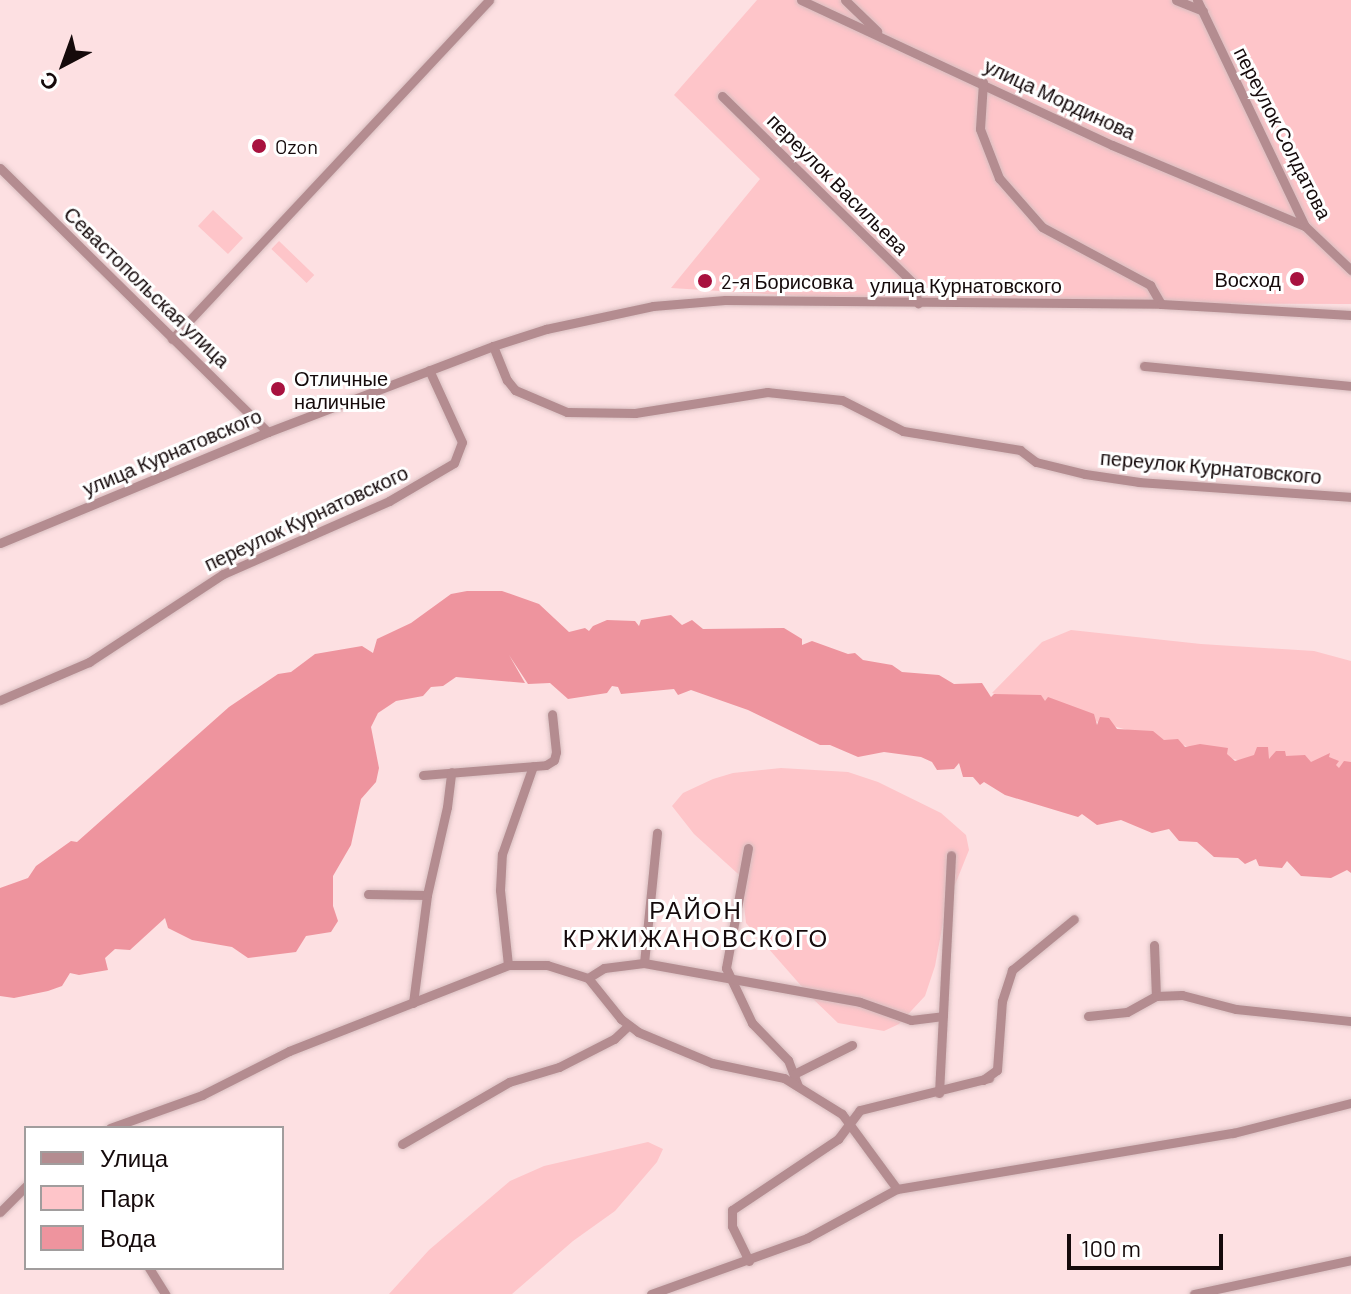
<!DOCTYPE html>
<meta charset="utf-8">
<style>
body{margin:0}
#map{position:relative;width:1351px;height:1294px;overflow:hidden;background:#fde0e2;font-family:Barlow,sans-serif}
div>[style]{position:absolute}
.green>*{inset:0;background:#fec5c9;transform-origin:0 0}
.water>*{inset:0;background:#ee949e}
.roads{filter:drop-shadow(0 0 2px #d8bec0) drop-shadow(0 0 2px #d8bec0)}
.minor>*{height:9px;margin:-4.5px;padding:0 4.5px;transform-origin:4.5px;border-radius:4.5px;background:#b48c90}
.dots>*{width:22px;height:22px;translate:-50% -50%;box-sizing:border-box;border:4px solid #fff;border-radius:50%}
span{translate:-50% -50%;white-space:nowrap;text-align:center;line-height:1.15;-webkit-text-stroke:6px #fff;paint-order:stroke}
.street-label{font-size:20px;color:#150a0b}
.poi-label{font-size:20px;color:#150a0b}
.left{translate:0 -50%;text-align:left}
.right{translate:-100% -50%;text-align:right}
.quarter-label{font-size:24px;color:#150a0b;letter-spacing:2px}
.legend{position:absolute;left:24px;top:1126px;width:260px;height:144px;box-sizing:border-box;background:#fff;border:2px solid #a19d9d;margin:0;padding:10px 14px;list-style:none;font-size:24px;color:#150a0b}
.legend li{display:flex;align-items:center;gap:16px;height:40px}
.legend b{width:40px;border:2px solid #a19d9d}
.north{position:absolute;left:24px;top:24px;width:80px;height:80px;-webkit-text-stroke:6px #fff;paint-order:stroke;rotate:221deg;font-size:22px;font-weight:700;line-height:32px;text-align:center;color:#150a0b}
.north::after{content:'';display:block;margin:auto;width:28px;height:36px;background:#150a0b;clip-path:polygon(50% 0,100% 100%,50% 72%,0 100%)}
.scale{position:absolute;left:1067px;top:1234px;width:156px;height:36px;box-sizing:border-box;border:4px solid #150a0b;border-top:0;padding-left:10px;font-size:24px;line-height:28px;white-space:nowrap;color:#150a0b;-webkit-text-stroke:6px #fff;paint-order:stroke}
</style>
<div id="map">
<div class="green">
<div style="clip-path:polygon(757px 0,1351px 0,1351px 304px,913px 303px,671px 288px,760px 179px,674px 95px)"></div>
<div style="left:213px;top:210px;width:41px;height:22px;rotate:43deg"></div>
<div style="left:279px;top:241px;width:49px;height:11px;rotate:44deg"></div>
<div style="clip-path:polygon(1071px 630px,1201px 644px,1314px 651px,1351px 661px,1351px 771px,1296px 776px,992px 693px,1042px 642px)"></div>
<div style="clip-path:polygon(781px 768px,848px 772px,878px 782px,941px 813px,966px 835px,969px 850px,946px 907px,935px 966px,925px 996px,899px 1024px,884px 1031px,838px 1023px,811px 997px,746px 923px,743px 897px,747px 882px,694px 834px,672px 806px,683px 793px,713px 779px,733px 773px)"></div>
<div style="clip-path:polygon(648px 1142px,663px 1149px,657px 1162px,615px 1211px,573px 1241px,512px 1294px,389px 1294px,429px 1250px,510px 1181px,544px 1166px)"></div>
</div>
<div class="water">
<div style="clip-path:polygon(467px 591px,502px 591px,539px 604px,569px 632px,585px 628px,589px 631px,593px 626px,607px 620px,635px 621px,639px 626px,641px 620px,671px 615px,682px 625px,692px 620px,703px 629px,784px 628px,802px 639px,802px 645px,812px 641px,848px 654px,855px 653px,863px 660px,892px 665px,902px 672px,939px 675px,954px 684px,982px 683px,991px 697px,994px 694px,1041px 695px,1045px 701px,1048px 697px,1094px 714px,1097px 725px,1100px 717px,1109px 718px,1117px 729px,1153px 731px,1164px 740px,1178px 739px,1185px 747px,1200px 744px,1228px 748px,1227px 754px,1235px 761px,1254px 755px,1257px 747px,1268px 747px,1269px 759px,1276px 751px,1285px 751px,1286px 756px,1305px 755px,1311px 762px,1330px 753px,1329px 757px,1339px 761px,1336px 765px,1339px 768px,1344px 761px,1351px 762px,1351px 873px,1347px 870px,1331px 878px,1301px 876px,1287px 861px,1282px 868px,1259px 866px,1256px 859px,1245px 864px,1238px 858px,1214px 857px,1197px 842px,1179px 841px,1169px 829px,1152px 833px,1121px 820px,1097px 825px,1082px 814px,1078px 817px,1005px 795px,984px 782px,980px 785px,973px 777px,963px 777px,959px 763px,954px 769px,937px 770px,932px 762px,921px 757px,884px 752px,858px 757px,830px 745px,820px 745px,748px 710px,691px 690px,678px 695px,674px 689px,621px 694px,618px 687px,612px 686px,607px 693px,568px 699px,550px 683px,528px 684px,509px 655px,525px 683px,456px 677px,443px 686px,431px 687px,423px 696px,396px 701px,378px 713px,371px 727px,379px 768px,376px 782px,361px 799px,351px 845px,333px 876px,333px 906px,338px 921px,331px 932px,306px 936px,296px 952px,248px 958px,232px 947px,192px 940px,168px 928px,165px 918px,130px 950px,115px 949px,105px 958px,108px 970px,79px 975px,70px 973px,62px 986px,48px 991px,14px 998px,0 996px,0 888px,28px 878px,36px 866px,71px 841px,77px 842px,229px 707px,278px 674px,291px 672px,315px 654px,362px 646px,373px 653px,377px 639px,411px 623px,451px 594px)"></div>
</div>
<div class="roads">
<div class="minor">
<div style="left:801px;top:0;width:343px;rotate:25deg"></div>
<div style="left:1112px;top:145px;width:209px;rotate:22.8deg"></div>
<div style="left:845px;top:0;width:45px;rotate:44.1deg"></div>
<div style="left:1176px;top:0;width:29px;rotate:22deg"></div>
<div style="left:1197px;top:0;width:250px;rotate:64.5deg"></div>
<div style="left:1305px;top:226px;width:64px;rotate:43.7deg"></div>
<div style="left:983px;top:82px;width:47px;rotate:93.7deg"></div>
<div style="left:980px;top:129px;width:53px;rotate:68.8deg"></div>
<div style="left:999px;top:178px;width:65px;rotate:48.7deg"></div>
<div style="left:1042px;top:227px;width:123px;rotate:28.2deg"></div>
<div style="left:1150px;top:285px;width:22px;rotate:60deg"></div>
<div style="left:722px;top:96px;width:267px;rotate:44.4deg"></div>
<div style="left:913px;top:283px;width:21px;rotate:76deg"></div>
<div style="left:0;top:168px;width:376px;rotate:44.6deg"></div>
<div style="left:172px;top:339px;width:464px;rotate:-46.9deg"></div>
<div style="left:493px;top:346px;width:37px;rotate:68deg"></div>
<div style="left:507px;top:380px;width:13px;rotate:51deg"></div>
<div style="left:515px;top:390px;width:56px;rotate:22.9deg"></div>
<div style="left:567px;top:412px;width:68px;rotate:0.8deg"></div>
<div style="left:635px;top:413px;width:134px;rotate:-9deg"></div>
<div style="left:767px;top:392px;width:75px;rotate:6.1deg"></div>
<div style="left:842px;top:400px;width:68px;rotate:26.9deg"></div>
<div style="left:903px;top:431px;width:119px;rotate:9.2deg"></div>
<div style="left:1020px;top:450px;width:20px;rotate:37deg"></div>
<div style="left:1036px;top:462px;width:50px;rotate:13.8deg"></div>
<div style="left:1085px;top:474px;width:55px;rotate:8.4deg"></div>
<div style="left:1139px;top:482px;width:213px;rotate:4deg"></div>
<div style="left:1144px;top:366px;width:208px;rotate:5.5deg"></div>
<div style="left:0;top:543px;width:290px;rotate:-22.5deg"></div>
<div style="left:268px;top:432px;width:241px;rotate:-20.9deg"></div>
<div style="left:493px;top:346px;width:56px;rotate:-17.8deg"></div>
<div style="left:546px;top:329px;width:109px;rotate:-12.1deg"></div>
<div style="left:653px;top:306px;width:72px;rotate:-4.8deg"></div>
<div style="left:725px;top:300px;width:436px;rotate:0.5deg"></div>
<div style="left:1161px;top:304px;width:190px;rotate:3.3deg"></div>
<div style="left:0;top:700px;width:97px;rotate:-23.1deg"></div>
<div style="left:89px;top:662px;width:160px;rotate:-33.3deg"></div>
<div style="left:223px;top:574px;width:181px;rotate:-23.7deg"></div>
<div style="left:389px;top:501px;width:75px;rotate:-30.3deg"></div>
<div style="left:454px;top:463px;width:22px;rotate:-69deg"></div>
<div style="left:462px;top:442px;width:79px;rotate:-114.6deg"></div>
<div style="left:423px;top:775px;width:123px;rotate:-4.6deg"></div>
<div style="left:546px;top:765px;width:9px;rotate:-32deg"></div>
<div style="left:554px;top:760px;width:8px;rotate:-76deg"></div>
<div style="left:556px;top:752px;width:38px;rotate:-96deg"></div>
<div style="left:748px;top:848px;width:122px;rotate:100.4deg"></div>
<div style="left:726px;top:968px;width:61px;rotate:64.7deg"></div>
<div style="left:752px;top:1023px;width:52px;rotate:45.8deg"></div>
<div style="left:788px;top:1060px;width:28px;rotate:69deg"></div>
<div style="left:368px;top:894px;width:59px;rotate:1deg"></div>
<div style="left:1154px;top:945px;width:51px;rotate:87.8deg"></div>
<div style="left:644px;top:963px;width:131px;rotate:-84.3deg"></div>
<div style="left:508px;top:965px;width:75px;rotate:-96.1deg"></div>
<div style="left:500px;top:890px;width:36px;rotate:-87deg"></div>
<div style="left:502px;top:854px;width:93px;rotate:-70.6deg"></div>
<div style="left:588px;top:978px;width:19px;rotate:-32deg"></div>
<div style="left:604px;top:968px;width:40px;rotate:-7.1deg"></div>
<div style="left:644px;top:963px;width:219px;rotate:10.2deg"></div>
<div style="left:860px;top:1002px;width:54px;rotate:19.4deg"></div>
<div style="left:911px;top:1020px;width:32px;rotate:-7deg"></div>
<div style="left:413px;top:1003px;width:109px;rotate:-82.6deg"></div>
<div style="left:427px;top:895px;width:90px;rotate:-77.2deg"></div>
<div style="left:447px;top:807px;width:35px;rotate:-83deg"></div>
<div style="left:1088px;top:1016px;width:39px;rotate:-6deg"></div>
<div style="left:1127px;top:1012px;width:33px;rotate:-29deg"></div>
<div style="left:1156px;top:996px;width:26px;rotate:-2deg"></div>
<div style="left:1182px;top:995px;width:56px;rotate:14.5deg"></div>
<div style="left:1236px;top:1009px;width:116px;rotate:6deg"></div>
<div style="left:794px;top:1074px;width:65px;rotate:-26.6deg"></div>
<div style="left:983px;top:1080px;width:17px;rotate:-36deg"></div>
<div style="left:997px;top:1070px;width:69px;rotate:-85.9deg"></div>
<div style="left:1002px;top:1001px;width:33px;rotate:-72deg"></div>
<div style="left:1012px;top:970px;width:80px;rotate:-39.4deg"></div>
<div style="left:939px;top:1093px;width:238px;rotate:-87.1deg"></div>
<div style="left:110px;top:1128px;width:98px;rotate:-19.7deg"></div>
<div style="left:202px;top:1095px;width:97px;rotate:-26.8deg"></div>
<div style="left:289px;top:1051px;width:235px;rotate:-21.4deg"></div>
<div style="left:508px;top:965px;width:39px"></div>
<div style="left:547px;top:965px;width:43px;rotate:17.6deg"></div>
<div style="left:588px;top:978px;width:53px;rotate:51.2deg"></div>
<div style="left:621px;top:1019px;width:21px;rotate:37deg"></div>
<div style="left:638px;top:1032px;width:80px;rotate:22.7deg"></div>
<div style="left:712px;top:1063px;width:74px;rotate:11.8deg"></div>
<div style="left:784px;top:1078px;width:68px;rotate:31.8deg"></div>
<div style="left:842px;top:1114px;width:93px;rotate:53.7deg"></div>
<div style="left:402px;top:1144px;width:124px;rotate:-30.1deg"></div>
<div style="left:509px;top:1082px;width:52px;rotate:-16.7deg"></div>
<div style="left:559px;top:1067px;width:62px;rotate:-27deg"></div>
<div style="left:614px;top:1039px;width:19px;rotate:-43deg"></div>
<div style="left:0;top:1212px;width:37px;rotate:-45deg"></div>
<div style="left:749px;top:1261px;width:39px;rotate:-116deg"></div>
<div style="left:732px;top:1226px;width:16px;rotate:-90deg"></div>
<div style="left:732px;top:1210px;width:128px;rotate:-33.8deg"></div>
<div style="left:838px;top:1139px;width:36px;rotate:-53deg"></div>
<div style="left:860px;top:1110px;width:133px;rotate:-13.9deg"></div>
<div style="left:149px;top:1268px;width:31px;rotate:58deg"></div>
<div style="left:651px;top:1294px;width:166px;rotate:-19.7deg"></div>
<div style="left:807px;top:1238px;width:102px;rotate:-28.6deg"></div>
<div style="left:897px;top:1189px;width:341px;rotate:-9.5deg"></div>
<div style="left:1233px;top:1133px;width:122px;rotate:-14.3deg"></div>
<div style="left:1194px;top:1294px;width:161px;rotate:-12.2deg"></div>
</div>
</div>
<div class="dots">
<div style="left:259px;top:146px;background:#a8123f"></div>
<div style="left:1297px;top:279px;background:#a8123f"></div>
<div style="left:705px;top:281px;background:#a8123f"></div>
<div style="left:278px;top:389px;background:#a8123f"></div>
</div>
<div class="street-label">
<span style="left:1060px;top:99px;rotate:25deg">улица Мординова</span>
<span style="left:1283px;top:133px;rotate:63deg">переулок Солдатова</span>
<span style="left:838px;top:184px;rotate:45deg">переулок Васильева</span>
<span style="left:966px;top:285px">улица Курнатовского</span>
<span style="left:147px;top:287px;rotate:44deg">Севастопольская улица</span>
<span style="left:172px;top:452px;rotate:-23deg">улица Курнатовского</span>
<span style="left:1211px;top:467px;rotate:5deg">переулок Курнатовского</span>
<span style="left:306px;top:518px;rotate:-25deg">переулок Курнатовского</span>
</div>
<div class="poi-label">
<span class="left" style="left:275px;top:146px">Ozon</span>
<span class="right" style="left:1281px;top:279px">Восход</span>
<span class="left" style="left:721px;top:281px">2-я Борисовка</span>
<span class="left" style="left:294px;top:390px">Отличные<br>наличные</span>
</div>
<div class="quarter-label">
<span style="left:696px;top:924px">РАЙОН<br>КРЖИЖАНОВСКОГО</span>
</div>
<ul class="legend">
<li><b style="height:10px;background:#b48c90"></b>Улица</li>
<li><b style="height:22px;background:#fec5c9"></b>Парк</li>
<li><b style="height:22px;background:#ee949e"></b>Вода</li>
</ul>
<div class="north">С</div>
<div class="scale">100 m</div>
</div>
